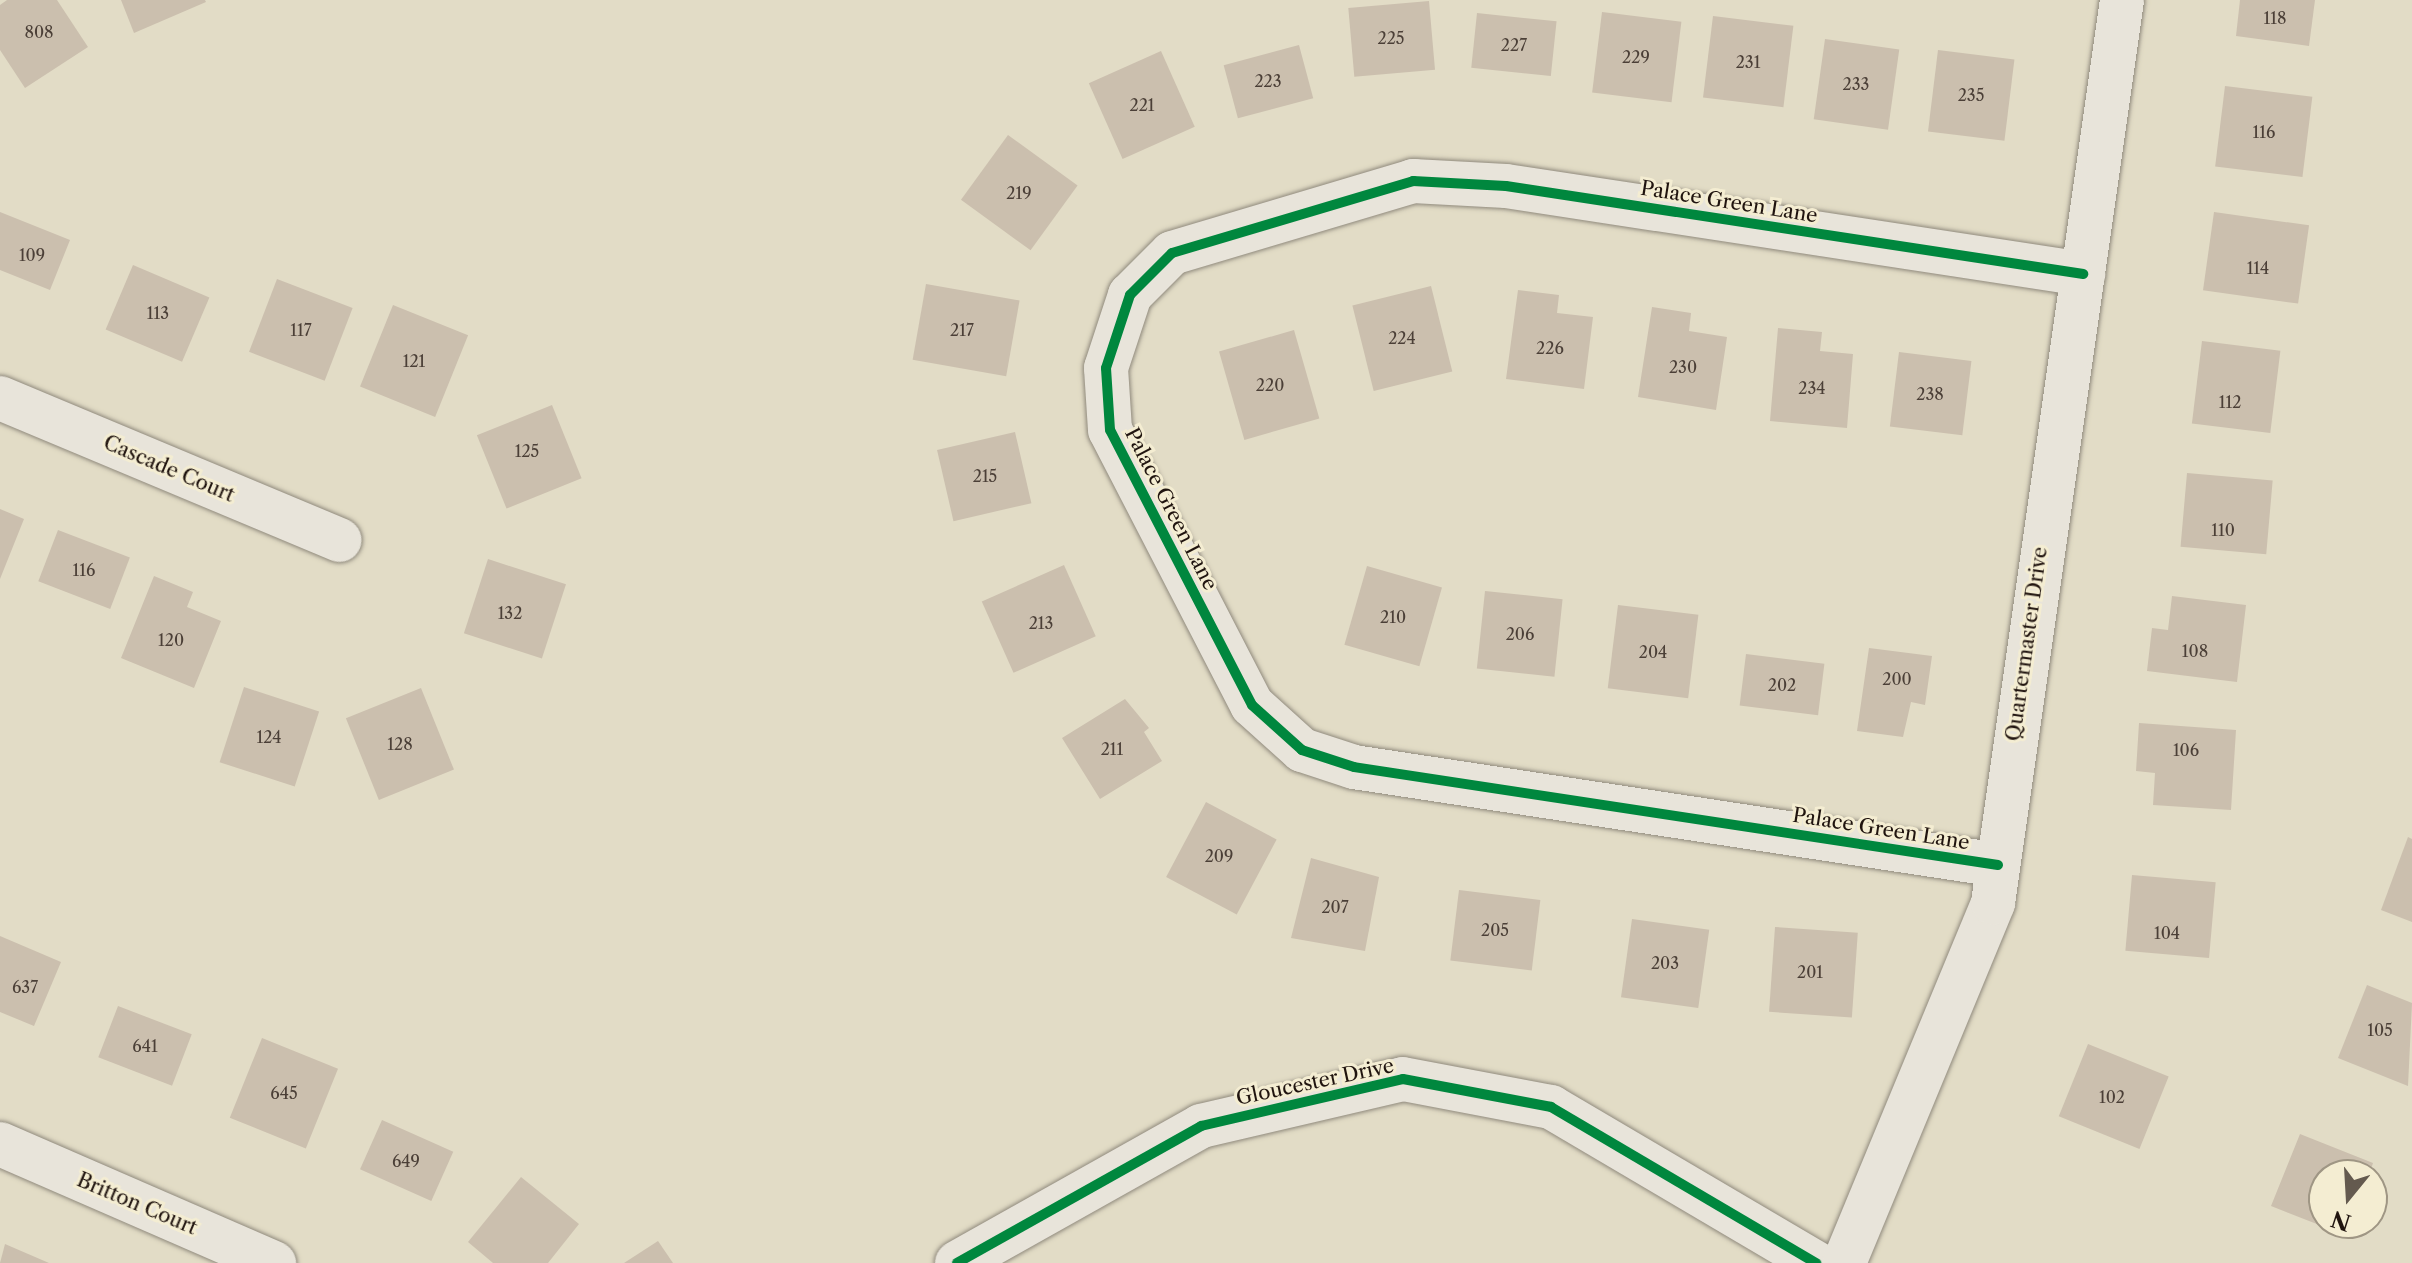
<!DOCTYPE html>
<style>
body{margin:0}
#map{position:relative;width:2412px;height:1263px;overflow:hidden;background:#e2dcc6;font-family:"Libre Caslon Text",serif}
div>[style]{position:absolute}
.building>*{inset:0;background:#cbbfae;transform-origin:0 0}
.roads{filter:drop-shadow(0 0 2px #908a7d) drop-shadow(0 0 2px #908a7d)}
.minor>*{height:44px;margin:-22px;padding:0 22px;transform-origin:22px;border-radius:22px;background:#e8e4da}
.cycleway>*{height:10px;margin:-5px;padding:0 5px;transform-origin:5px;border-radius:5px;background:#00873e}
span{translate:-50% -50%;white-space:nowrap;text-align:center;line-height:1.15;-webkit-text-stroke:6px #f4edd2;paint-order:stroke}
.number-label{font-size:16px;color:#4b3f37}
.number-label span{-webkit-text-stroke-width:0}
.street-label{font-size:20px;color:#20140f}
.north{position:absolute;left:2308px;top:1159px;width:80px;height:80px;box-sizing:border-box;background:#f4edd2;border:2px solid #9f9684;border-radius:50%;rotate:198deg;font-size:22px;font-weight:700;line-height:32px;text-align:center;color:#20140f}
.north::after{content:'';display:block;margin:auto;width:28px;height:36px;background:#645a4f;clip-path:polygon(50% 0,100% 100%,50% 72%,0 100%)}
</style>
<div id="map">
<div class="building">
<div style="clip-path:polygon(7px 0,57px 0,88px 47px,25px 88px,0 50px,0 5px)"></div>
<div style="clip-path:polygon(121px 0,205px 0,206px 2px,134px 33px)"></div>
<div style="clip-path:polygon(2240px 0,2315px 0,2309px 46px,2236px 36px)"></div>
<div style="left:1429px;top:1px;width:69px;height:81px;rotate:85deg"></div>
<div style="left:1602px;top:12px;width:80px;height:81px;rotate:7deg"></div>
<div style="left:1477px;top:13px;width:80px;height:55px;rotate:6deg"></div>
<div style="left:1713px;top:16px;width:81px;height:82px;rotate:7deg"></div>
<div style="left:1825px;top:39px;width:75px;height:81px;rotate:8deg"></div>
<div style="left:1299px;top:45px;width:55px;height:78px;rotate:75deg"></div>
<div style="left:1938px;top:50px;width:77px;height:82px;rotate:7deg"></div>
<div style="left:1161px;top:51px;width:83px;height:79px;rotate:66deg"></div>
<div style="left:2225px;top:86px;width:88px;height:81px;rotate:7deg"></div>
<div style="left:1008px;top:135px;width:86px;height:80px;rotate:36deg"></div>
<div style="clip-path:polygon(0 212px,70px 240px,50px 290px,0 270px)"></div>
<div style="left:2214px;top:212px;width:96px;height:79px;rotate:8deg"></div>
<div style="left:133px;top:265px;width:83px;height:70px;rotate:23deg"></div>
<div style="left:277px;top:279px;width:81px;height:78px;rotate:21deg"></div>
<div style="left:926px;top:284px;width:95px;height:77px;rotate:10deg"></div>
<div style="left:1431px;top:286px;width:88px;height:81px;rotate:76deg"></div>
<div style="clip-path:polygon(1518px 290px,1559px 295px,1557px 313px,1593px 317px,1584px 389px,1506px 379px)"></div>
<div style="left:393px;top:305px;width:81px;height:88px;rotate:22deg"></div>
<div style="clip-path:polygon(1652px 307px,1691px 313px,1689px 331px,1727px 337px,1716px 410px,1638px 397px)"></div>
<div style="clip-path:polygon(1778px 328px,1822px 332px,1820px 351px,1853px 354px,1847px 428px,1770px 421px)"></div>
<div style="left:1294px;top:330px;width:92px;height:78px;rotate:74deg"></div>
<div style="left:2202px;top:341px;width:79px;height:83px;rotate:7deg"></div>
<div style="left:1899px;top:352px;width:73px;height:75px;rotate:7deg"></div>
<div style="left:552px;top:405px;width:79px;height:81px;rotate:68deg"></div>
<div style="left:1015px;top:432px;width:73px;height:80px;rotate:77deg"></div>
<div style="left:2187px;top:473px;width:86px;height:74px;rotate:5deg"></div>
<div style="clip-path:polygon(0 509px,24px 519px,0 579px)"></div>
<div style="left:58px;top:530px;width:77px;height:55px;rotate:21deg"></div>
<div style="left:488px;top:559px;width:82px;height:78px;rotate:18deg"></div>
<div style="left:1064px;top:565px;width:78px;height:90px;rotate:66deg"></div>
<div style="left:1367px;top:566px;width:78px;height:82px;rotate:16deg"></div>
<div style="clip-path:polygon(154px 576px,193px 592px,187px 607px,221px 621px,194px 688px,121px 658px)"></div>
<div style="left:1485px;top:591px;width:78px;height:78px;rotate:6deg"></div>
<div style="clip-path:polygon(2172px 596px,2246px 605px,2237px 682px,2147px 671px,2152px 628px,2168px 630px)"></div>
<div style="left:1618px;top:605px;width:81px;height:84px;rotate:7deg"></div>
<div style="clip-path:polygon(1869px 648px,1932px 656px,1925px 705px,1911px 702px,1903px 737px,1857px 731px)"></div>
<div style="left:1746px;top:654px;width:79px;height:52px;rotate:7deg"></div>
<div style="left:244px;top:687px;width:79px;height:79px;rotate:18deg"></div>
<div style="left:421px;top:688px;width:88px;height:81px;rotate:68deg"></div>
<div style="clip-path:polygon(1125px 699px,1149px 728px,1144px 732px,1162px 761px,1100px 799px,1062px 738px)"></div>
<div style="clip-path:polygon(2139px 723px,2236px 730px,2231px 810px,2153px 805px,2155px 773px,2136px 771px)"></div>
<div style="left:1206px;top:802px;width:80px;height:85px;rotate:28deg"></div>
<div style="clip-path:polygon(2408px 837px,2412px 839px,2412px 922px,2381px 910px)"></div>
<div style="clip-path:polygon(1311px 858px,1379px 877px,1365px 951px,1291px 938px)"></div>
<div style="left:2132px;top:875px;width:84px;height:76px;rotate:5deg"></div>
<div style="left:1459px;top:890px;width:82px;height:71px;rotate:7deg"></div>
<div style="left:1632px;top:919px;width:78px;height:79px;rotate:8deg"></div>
<div style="left:1775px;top:927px;width:83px;height:85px;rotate:4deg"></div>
<div style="clip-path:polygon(0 936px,61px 962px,34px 1026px,0 1012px)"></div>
<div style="clip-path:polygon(2367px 985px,2412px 1003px,2408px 1086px,2338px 1058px)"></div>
<div style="left:118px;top:1006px;width:79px;height:55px;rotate:21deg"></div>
<div style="left:262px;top:1038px;width:82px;height:86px;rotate:22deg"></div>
<div style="left:2088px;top:1044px;width:87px;height:78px;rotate:22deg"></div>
<div style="left:382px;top:1120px;width:78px;height:54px;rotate:24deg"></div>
<div style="clip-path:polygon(2300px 1134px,2373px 1163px,2369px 1175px,2324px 1175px,2324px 1223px,2349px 1223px,2345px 1235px,2271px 1206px)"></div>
<div style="clip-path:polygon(521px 1177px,579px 1224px,548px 1263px,493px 1263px,468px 1242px)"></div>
<div style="clip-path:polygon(658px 1241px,673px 1263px,624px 1263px)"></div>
<div style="clip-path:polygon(5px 1244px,49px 1263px,0 1263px)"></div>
</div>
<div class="roads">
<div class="minor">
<div style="left:0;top:398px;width:368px;rotate:22.7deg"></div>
<div style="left:1998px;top:865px;width:651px;rotate:-171.35deg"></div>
<div style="left:1354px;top:767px;width:55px;rotate:-161.9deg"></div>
<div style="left:1302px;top:750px;width:67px;rotate:-138deg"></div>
<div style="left:1252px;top:705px;width:309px;rotate:-117.3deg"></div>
<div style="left:1110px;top:430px;width:62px;rotate:-93.7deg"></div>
<div style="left:1106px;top:368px;width:77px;rotate:-71.8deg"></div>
<div style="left:1130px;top:295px;width:59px;rotate:-45deg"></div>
<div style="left:1172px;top:253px;width:252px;rotate:-16.6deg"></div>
<div style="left:1413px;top:181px;width:93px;rotate:3.1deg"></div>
<div style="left:1506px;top:186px;width:584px;rotate:8.67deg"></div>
<div style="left:0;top:1144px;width:299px;rotate:23.5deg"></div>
<div style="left:957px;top:1263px;width:280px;rotate:-29.3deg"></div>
<div style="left:1201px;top:1126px;width:207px;rotate:-13.1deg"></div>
<div style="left:1403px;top:1079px;width:151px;rotate:10.7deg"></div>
<div style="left:1551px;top:1107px;width:308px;rotate:30.5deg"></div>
<div style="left:1844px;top:1263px;width:390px;rotate:-67.5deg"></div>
<div style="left:1993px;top:903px;width:912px;rotate:-81.87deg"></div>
</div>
</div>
<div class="cycleway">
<div style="left:1998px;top:865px;width:651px;rotate:-171.35deg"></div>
<div style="left:1354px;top:767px;width:55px;rotate:-161.9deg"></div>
<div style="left:1302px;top:750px;width:67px;rotate:-138deg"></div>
<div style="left:1252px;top:705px;width:309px;rotate:-117.3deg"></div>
<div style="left:1110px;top:430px;width:62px;rotate:-93.7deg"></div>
<div style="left:1106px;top:368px;width:77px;rotate:-71.8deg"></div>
<div style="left:1130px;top:295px;width:59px;rotate:-45deg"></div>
<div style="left:1172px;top:253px;width:252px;rotate:-16.6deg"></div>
<div style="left:1413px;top:181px;width:93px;rotate:3.1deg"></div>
<div style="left:1506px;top:186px;width:584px;rotate:8.67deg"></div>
<div style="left:957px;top:1263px;width:280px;rotate:-29.3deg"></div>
<div style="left:1201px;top:1126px;width:207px;rotate:-13.1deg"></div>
<div style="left:1403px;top:1079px;width:151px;rotate:10.7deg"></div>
<div style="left:1551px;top:1107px;width:308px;rotate:30.5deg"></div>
</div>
<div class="number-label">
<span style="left:2275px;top:18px">118</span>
<span style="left:39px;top:32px">808</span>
<span style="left:1391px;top:38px">225</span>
<span style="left:1514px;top:45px">227</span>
<span style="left:1636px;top:57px">229</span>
<span style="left:1748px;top:62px">231</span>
<span style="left:1268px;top:81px">223</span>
<span style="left:1856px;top:84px">233</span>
<span style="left:1971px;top:95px">235</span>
<span style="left:1142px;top:105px">221</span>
<span style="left:2264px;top:132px">116</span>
<span style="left:1019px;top:193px">219</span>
<span style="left:32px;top:255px">109</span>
<span style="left:2258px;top:268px">114</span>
<span style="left:158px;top:313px">113</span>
<span style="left:301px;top:330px">117</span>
<span style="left:962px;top:330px">217</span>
<span style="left:1402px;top:338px">224</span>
<span style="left:1550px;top:348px">226</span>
<span style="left:414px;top:361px">121</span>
<span style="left:1683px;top:367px">230</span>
<span style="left:1270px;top:385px">220</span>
<span style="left:1812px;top:388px">234</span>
<span style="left:1930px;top:394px">238</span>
<span style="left:2230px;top:402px">112</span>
<span style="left:527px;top:451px">125</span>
<span style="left:985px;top:476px">215</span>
<span style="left:2223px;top:530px">110</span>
<span style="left:84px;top:570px">116</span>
<span style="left:510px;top:613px">132</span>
<span style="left:1393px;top:617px">210</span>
<span style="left:1041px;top:623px">213</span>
<span style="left:1520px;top:634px">206</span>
<span style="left:171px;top:640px">120</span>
<span style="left:2195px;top:651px">108</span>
<span style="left:1653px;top:652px">204</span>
<span style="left:1897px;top:679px">200</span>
<span style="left:1782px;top:685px">202</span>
<span style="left:269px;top:737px">124</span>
<span style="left:400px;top:744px">128</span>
<span style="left:1112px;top:749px">211</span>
<span style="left:2186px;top:750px">106</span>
<span style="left:1219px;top:856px">209</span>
<span style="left:1335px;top:907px">207</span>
<span style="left:1495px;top:930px">205</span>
<span style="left:2167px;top:933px">104</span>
<span style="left:1665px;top:963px">203</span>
<span style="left:1810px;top:972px">201</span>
<span style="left:25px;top:987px">637</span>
<span style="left:2380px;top:1030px">105</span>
<span style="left:145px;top:1046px">641</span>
<span style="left:284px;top:1093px">645</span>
<span style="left:2112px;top:1097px">102</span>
<span style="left:406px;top:1161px">649</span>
</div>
<div class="street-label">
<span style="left:1729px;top:202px;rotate:9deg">Palace Green Lane</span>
<span style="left:169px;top:469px;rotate:23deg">Cascade Court</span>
<span style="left:1171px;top:509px;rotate:63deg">Palace Green Lane</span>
<span style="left:2027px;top:644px;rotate:-82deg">Quartermaster Drive</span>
<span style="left:1881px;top:829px;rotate:9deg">Palace Green Lane</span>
<span style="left:1315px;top:1082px;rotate:-12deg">Gloucester Drive</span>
<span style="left:137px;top:1204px;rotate:23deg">Britton Court</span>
</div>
<div class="north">N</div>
</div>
